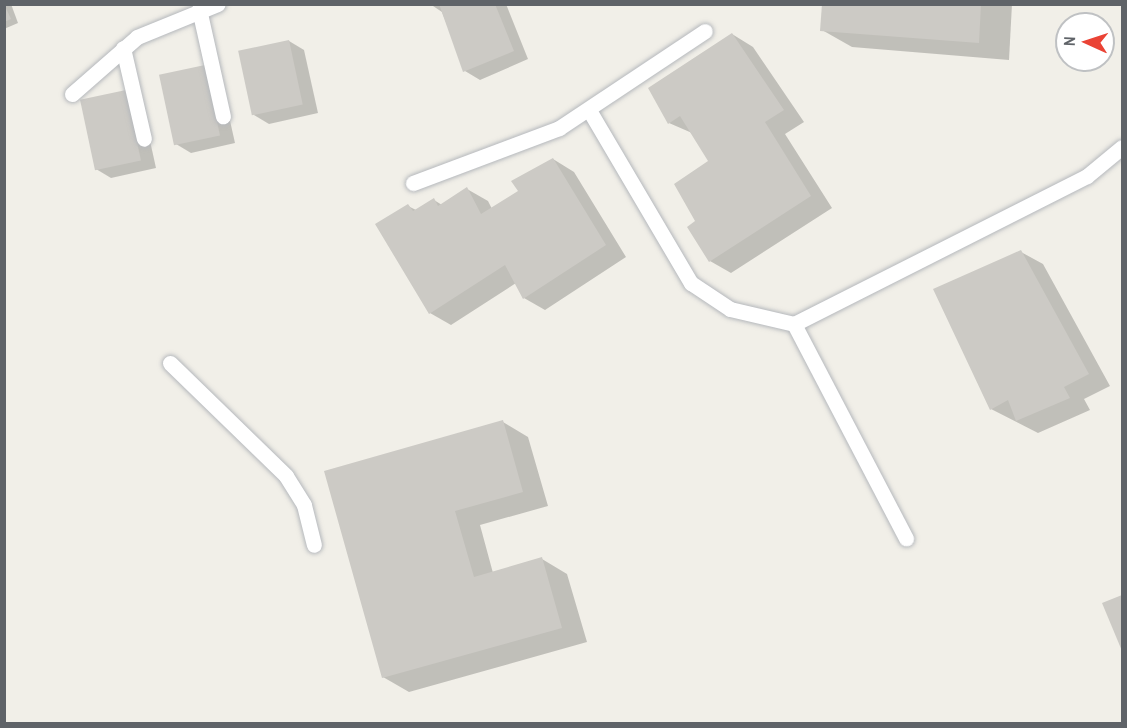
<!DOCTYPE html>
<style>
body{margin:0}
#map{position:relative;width:1127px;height:728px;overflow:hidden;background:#f1efe8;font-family:"Archivo Narrow",sans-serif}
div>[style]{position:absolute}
.shadow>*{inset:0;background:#0003}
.building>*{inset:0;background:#cccac5;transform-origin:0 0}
.roads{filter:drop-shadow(0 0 2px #b5b8bc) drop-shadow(0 0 2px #b5b8bc)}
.lane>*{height:15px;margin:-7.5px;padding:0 7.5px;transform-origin:7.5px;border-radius:7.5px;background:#fff}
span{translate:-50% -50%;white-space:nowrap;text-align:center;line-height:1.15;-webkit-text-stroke:6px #fff;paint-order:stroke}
.frame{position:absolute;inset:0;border:6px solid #5f6368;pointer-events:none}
.north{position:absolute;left:1055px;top:12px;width:60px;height:60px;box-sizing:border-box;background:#fff;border:2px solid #bfc1c3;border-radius:50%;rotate:273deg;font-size:16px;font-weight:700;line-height:24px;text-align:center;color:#5f6368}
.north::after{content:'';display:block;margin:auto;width:21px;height:27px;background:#ea4335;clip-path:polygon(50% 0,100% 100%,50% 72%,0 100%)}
</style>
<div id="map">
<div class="shadow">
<div style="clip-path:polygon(4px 4px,11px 4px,18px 23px,4px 29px)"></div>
<div style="clip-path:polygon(506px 4px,528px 59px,480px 80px,465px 71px,442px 12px,430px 4px)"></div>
<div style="clip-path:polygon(824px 4px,1012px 4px,1009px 60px,852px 47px,822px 30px)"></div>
<div style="clip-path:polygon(732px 34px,753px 47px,804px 122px,785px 134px,832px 208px,731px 273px,710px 261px,697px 222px,710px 161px,692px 133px,669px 123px)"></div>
<div style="clip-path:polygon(289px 41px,304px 50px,318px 113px,269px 124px,254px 115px)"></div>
<div style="clip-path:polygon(220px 76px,235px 143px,191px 153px,176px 144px)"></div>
<div style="clip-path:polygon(141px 100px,156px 168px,111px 178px,96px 169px)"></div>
<div style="clip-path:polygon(553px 159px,574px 172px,626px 257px,545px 310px,524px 298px,516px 283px,451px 325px,430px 313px,408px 206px,416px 210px,434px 200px,442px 205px,467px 189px,488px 201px,492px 209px,520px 191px)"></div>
<div style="clip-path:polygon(1021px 252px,1043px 264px,1110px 386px,1084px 399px,1090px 410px,1038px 433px,991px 409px)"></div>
<div style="clip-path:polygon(503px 422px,528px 437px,548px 506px,480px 525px,493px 573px,542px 559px,567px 574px,587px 642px,409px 692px,383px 677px,326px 472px)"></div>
<div style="clip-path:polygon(1122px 596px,1122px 647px,1104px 604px)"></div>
</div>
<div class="building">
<div style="clip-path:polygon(4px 4px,11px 19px,4px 22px)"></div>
<div style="clip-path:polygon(439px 4px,495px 4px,514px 51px,463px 72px)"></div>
<div style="clip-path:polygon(822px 4px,981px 4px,979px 43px,820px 31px)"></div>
<div style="clip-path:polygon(732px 33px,784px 110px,765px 122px,811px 196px,709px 262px,687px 227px,695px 221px,674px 184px,708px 161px,680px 116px,668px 124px,648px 88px)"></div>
<div style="left:289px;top:40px;width:66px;height:52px;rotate:78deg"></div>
<div style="left:205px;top:65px;width:72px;height:47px;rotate:78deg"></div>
<div style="left:126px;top:90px;width:72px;height:47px;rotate:78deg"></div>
<div style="clip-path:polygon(553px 158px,606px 245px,523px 299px,505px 265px,429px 314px,375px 224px,408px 204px,413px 211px,434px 198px,438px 206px,467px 187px,481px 214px,518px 191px,511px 181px)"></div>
<div style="clip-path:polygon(1021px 250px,1089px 374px,1064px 387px,1070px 398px,1016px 421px,1008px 400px,990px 410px,933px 289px)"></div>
<div style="clip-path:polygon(503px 420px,523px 492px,455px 511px,474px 577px,542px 557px,562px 628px,382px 678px,324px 471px)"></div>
<div style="clip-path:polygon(1122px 595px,1122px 651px,1102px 603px)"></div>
</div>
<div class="roads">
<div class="lane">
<div style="left:199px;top:9px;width:110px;rotate:77.4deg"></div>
<div style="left:123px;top:48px;width:93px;rotate:77deg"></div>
<div style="left:72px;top:94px;width:86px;rotate:-41.2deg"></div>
<div style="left:137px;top:37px;width:87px;rotate:-22.2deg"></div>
<div style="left:589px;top:110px;width:201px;rotate:59.5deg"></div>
<div style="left:691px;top:283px;width:47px;rotate:33.7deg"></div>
<div style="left:730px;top:309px;width:66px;rotate:13.2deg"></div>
<div style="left:794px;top:324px;width:328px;rotate:-26.8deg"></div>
<div style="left:1087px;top:176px;width:45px;rotate:-39.6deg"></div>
<div style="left:413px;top:183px;width:156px;rotate:-20.6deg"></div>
<div style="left:559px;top:128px;width:175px;rotate:-33.6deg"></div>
<div style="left:794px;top:324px;width:242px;rotate:62.4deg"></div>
<div style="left:170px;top:363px;width:162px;rotate:44.2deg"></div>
<div style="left:286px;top:476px;width:34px;rotate:58deg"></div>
<div style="left:304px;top:505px;width:41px;rotate:76deg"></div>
</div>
</div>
<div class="frame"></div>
<div class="north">N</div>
</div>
